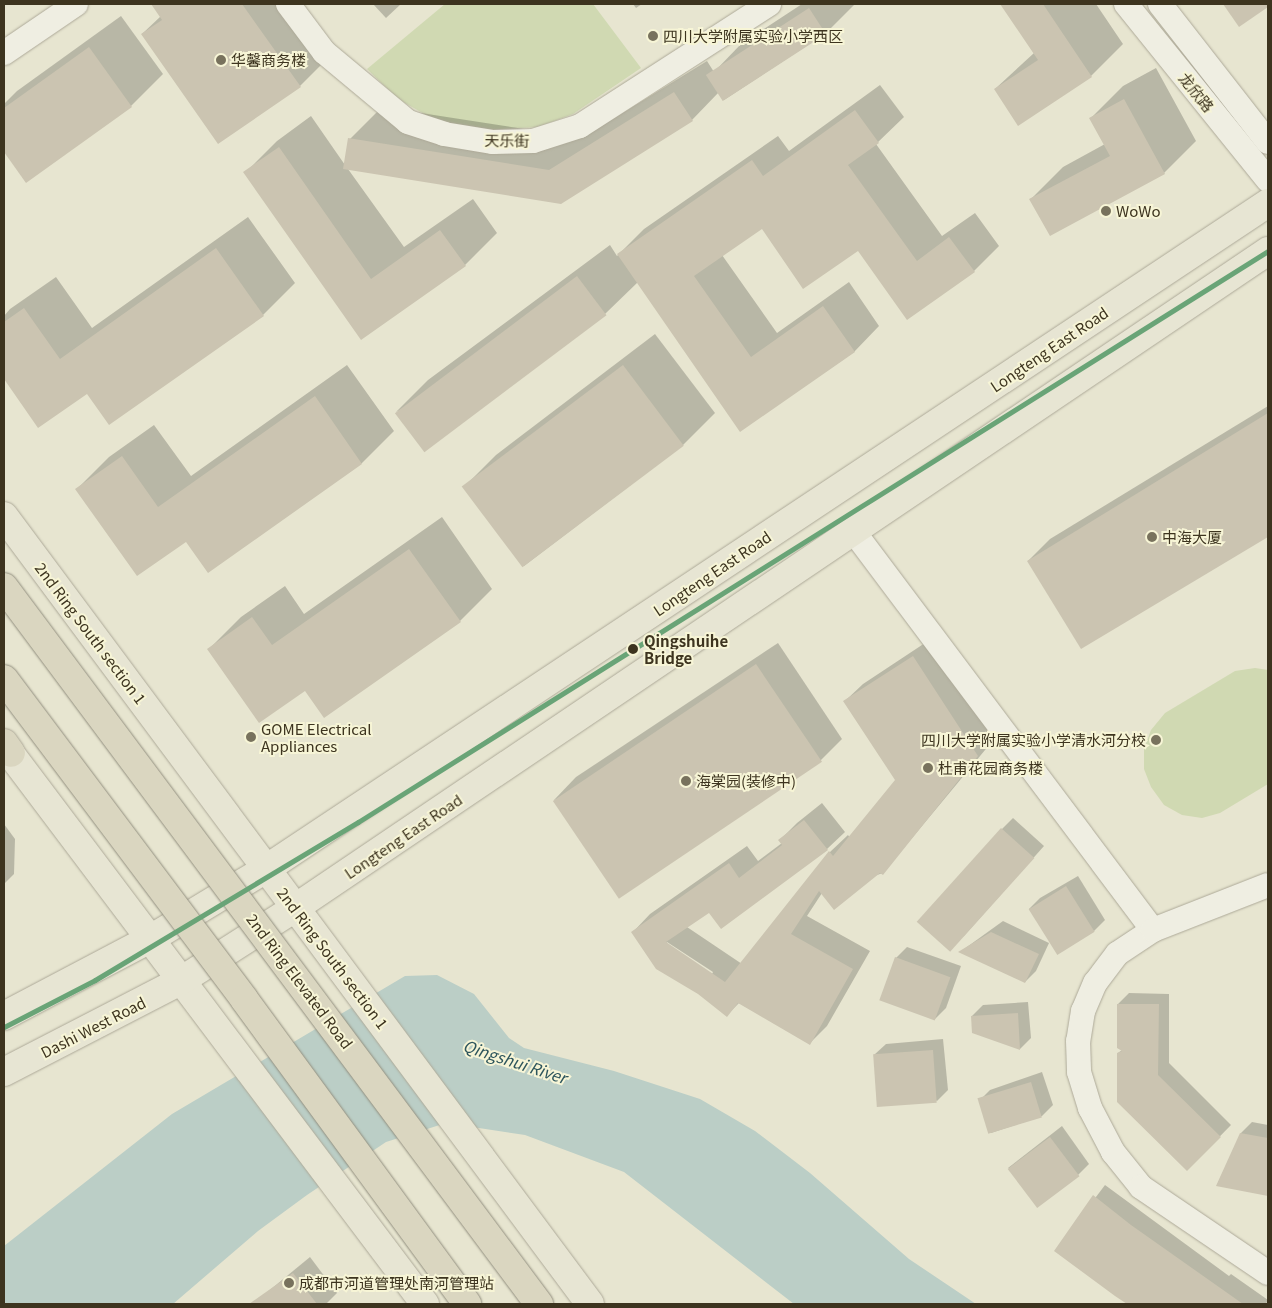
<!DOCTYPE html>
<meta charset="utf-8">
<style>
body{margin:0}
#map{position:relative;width:1272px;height:1308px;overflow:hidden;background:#e7e5d0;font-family:Georgia,"Noto Sans SC",serif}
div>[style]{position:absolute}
.green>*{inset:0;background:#d0d9b2}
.water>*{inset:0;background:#bbcec6}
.shadow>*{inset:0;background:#0003}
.building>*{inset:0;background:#cbc4b1;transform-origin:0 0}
.roads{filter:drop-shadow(0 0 1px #ada998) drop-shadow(0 0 1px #ada998)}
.minor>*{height:24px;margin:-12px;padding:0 12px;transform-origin:12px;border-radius:12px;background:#efeee2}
.major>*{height:28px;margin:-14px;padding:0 14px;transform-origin:14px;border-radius:14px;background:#e7e5d3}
.highway>*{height:28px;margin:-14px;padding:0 14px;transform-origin:14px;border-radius:14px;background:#dad6c0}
.bridges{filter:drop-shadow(0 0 1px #928f7f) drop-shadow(0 0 1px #928f7f)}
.highway-bridge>*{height:28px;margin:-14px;padding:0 14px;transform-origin:14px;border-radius:14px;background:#dad6c0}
.metro-1>*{height:5px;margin:-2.5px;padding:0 2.5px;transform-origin:2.5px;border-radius:2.5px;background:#69a477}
.dots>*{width:14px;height:14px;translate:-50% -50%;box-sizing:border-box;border:2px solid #f7f5d6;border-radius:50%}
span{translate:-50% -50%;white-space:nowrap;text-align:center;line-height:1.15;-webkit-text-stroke:4px #f7f5d6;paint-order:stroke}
.poi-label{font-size:15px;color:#3d341f}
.left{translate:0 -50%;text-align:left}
.right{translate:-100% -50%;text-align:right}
.street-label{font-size:15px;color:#3d341f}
.stop-label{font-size:15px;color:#3d341f;font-weight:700}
.water-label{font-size:16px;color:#2e565d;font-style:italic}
.frame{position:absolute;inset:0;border:5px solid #3d341f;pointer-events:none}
</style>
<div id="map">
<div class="green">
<div style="clip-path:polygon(445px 4px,593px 4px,641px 68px,573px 114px,538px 127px,486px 130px,440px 123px,398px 99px,367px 69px)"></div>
<div style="clip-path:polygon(1255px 668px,1268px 670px,1268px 784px,1220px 813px,1202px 818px,1182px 815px,1164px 805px,1151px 787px,1144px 769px,1144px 749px,1151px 730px,1165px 713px,1235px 671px)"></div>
</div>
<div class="water">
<div style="clip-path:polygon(437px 975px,474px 994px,509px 1038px,524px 1048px,614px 1071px,700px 1099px,755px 1131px,810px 1173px,909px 1259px,976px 1304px,794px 1304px,624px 1172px,525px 1135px,446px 1123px,386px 1142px,307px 1195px,258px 1231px,173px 1304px,4px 1304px,4px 1246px,172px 1114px,405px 976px)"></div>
</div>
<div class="shadow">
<div style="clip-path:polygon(162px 4px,280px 4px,322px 64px,300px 86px,218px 142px,142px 34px,161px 16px,156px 9px)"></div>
<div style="clip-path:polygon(373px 4px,401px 4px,386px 18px)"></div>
<div style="clip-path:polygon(633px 4px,642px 4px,636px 8px)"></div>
<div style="clip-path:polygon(802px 4px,855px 4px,826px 33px,724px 100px,719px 92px,692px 120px,560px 202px,348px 169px,404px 247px,473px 199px,497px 233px,465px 265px,362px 338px,245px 173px,277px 141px,311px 116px,345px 165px,350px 139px,382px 107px,582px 138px,707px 61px,714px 72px,741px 44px)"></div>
<div style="clip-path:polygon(1002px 4px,1096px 4px,1123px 44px,1091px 76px,995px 89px,1034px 53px)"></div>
<div style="clip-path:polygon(121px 16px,163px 74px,131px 106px,26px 182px,4px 150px,4px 104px,17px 91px)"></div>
<div style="clip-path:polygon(1156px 68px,1196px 141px,1164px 173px,1031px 199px,1063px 167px,1105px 144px,1091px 118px,1123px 86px)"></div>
<div style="clip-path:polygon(880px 85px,904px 117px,876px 144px,942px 236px,975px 213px,999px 246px,974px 271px,908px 318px,858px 249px,762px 227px,722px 255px,777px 333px,849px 282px,879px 326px,854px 352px,741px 430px,638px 282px,605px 314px,396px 412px,428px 380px,610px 245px,617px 256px,644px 229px,778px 136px,789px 151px)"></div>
<div style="clip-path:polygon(248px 217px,295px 283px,263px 315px,87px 392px,39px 426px,4px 377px,4px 316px,10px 309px,56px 277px,92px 328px)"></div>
<div style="clip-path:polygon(655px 334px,715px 413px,683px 445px,524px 566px,464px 487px,496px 455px)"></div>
<div style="clip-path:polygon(347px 365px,394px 431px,362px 463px,208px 572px,186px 540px,77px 489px,109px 457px,154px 425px,191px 476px)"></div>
<div style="clip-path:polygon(1268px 406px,1268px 536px,1081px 647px,1028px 561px,1050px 539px)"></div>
<div style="clip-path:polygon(442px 517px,492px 589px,460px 621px,324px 716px,305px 689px,209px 649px,241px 617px,285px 586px,304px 614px)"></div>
<div style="clip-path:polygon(evenodd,931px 639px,995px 738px,883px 873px,822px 893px,807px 916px,870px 951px,827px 1026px,810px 1043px,739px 1003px,727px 1015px,633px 932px,650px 914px,747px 846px,758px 861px,782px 843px,780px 840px,797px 823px,822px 803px,845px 832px,827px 849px,721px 928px,709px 911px,687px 927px,742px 964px,830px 852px,848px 835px,850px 838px,896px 780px,845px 701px,863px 684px,931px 639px,667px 942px,713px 972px,712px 974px,666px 944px,667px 942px)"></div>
<div style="clip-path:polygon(778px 643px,842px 739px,820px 761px,554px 800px,576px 777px)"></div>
<div style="clip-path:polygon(1013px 818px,1044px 846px,963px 937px,1002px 829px)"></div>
<div style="clip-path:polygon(4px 824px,15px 839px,14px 874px,4px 884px)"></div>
<div style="clip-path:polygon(1078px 876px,1105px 920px,1094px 931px,1029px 909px,1040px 898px)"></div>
<div style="clip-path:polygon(1003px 921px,1049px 943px,1036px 971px,1025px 982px,960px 952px)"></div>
<div style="clip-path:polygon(907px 947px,961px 966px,946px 1008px,935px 1019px,896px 958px)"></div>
<div style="clip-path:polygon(1129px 993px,1169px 994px,1169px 1063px,1231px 1125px,1187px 1170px,1118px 1053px,1122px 1050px,1118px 1004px)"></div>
<div style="clip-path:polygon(1028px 1002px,1031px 1038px,1020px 1049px,972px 1016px,983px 1005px)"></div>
<div style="clip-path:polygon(943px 1039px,948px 1090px,937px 1101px,874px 1055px,886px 1044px)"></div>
<div style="clip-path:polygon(1042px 1072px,1053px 1105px,1042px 1116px,991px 1133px,979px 1101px,990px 1090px)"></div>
<div style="clip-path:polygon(1252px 1122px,1268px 1125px,1268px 1194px,1217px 1185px,1241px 1133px)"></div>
<div style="clip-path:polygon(1062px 1126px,1089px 1164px,1078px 1175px,1008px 1168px)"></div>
<div style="clip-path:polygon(1105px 1185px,1229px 1276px,1231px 1274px,1268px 1300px,1266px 1304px,1133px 1304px,1056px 1250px)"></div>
<div style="clip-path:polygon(310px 1257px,337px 1293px,326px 1304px,273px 1304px,265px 1294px)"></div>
</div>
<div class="building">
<div style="clip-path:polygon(151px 4px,242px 4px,301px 87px,218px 144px,141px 34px,162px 20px)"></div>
<div style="clip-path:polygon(1000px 4px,1043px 4px,1092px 77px,1018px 126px,994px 89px,1038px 60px)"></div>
<div style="clip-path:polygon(1223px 4px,1268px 4px,1268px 7px,1239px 27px)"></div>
<div style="left:809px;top:8px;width:31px;height:123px;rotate:57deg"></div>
<div style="clip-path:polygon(89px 47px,132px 107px,26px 183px,4px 152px,4px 108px)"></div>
<div style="clip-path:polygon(674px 92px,693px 121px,561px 204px,343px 169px,348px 138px,549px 170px)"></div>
<div style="clip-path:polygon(1124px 99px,1165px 174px,1050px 236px,1029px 199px,1110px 156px,1089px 118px)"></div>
<div style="clip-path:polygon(855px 110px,879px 143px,848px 165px,917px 261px,949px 237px,975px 272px,907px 320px,858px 251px,803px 289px,762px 229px,694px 276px,751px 357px,823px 306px,855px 352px,740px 432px,617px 254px,752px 160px,763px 176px)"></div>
<div style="clip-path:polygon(279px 147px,371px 279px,440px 230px,466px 266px,361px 340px,243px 172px)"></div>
<div style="clip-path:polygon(216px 248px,264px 316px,109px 425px,87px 394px,38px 428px,4px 379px,4px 322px,24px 308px,60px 359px)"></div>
<div style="left:577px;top:276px;width:49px;height:228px;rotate:53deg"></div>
<div style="left:623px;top:365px;width:101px;height:202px;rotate:53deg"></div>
<div style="clip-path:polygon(315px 396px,362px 464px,208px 573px,186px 542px,137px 576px,75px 489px,122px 456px,158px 507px)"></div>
<div style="clip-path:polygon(1268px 413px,1268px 537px,1081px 649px,1027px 561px)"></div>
<div style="clip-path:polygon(409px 549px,461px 622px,324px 718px,305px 691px,259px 723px,207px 649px,252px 617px,272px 645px)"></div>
<div style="clip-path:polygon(913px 656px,978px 756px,883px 875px,880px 873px,834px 910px,819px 891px,791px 934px,853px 969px,810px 1045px,738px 1003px,727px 1017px,698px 994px,656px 969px,631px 932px,729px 863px,739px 878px,782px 845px,778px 840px,804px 820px,828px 850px,721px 929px,709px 913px,666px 942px,725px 982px,829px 851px,833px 856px,895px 780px,843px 701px)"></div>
<div style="left:756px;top:664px;width:118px;height:245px;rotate:56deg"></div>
<div style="left:1001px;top:828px;width:45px;height:126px;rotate:42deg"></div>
<div style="left:1066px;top:886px;width:54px;height:44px;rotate:58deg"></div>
<div style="clip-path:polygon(991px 932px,1039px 954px,1025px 983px,958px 952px)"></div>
<div style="left:895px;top:957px;width:59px;height:46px;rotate:20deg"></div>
<div style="clip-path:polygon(1117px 1004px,1159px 1004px,1158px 1075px,1221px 1137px,1187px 1171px,1117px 1102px,1117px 1053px,1122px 1051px,1117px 1048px)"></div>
<div style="clip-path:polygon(1018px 1013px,1020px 1050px,972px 1033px,971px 1016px)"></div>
<div style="left:933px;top:1050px;width:53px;height:60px;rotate:86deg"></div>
<div style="left:1031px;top:1082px;width:37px;height:56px;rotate:73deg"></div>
<div style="clip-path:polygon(1240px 1133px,1268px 1138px,1268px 1196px,1216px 1186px)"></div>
<div style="left:1050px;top:1137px;width:49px;height:53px;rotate:53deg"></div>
<div style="clip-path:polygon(1093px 1195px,1131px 1225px,1243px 1304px,1127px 1304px,1115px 1296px,1054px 1251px)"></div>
<div style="clip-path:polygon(293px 1273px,317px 1304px,249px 1304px)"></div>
</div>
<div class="roads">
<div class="minor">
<div style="left:288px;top:4px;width:60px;rotate:53.1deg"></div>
<div style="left:324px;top:52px;width:109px;rotate:39.8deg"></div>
<div style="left:408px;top:122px;width:38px;rotate:18deg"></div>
<div style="left:444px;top:134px;width:50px;rotate:9.3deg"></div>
<div style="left:493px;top:142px;width:40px;rotate:-1.4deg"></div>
<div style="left:533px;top:141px;width:49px;rotate:-17.7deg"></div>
<div style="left:580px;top:126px;width:225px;rotate:-32.8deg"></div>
<div style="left:1126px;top:4px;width:226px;rotate:51.1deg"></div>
<div style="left:1160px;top:4px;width:175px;rotate:52deg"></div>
<div style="left:4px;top:53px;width:87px;rotate:-34.2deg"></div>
<div style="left:854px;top:532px;width:498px;rotate:53.1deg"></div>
<div style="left:1153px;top:930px;width:43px;rotate:146.3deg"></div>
<div style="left:1117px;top:954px;width:36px;rotate:127deg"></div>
<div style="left:1095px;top:983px;width:30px;rotate:113deg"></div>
<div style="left:1083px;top:1011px;width:30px;rotate:99deg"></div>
<div style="left:1078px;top:1041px;width:31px;rotate:88deg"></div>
<div style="left:1079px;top:1072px;width:38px;rotate:73deg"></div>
<div style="left:1090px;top:1108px;width:50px;rotate:62.4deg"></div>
<div style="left:1113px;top:1152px;width:45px;rotate:51.3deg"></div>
<div style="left:1141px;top:1187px;width:153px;rotate:34.1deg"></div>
<div style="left:1153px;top:930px;width:123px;rotate:-21.4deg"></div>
</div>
<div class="major">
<div style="left:4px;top:516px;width:982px;rotate:53.36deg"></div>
<div style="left:4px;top:745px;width:700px;rotate:53.02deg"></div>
<div style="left:4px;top:1016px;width:167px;rotate:-27.8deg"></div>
<div style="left:152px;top:938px;width:133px;rotate:-31.2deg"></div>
<div style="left:266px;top:869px;width:1203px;rotate:-33.61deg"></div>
<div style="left:4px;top:1072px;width:200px;rotate:-27.3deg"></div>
<div style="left:182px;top:980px;width:134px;rotate:-32.5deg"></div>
<div style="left:295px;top:908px;width:1174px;rotate:-34.03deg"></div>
</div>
<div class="highway">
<div style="left:4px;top:743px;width:12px;rotate:55deg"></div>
</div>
</div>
<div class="bridges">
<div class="highway-bridge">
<div style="left:4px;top:587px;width:895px;rotate:53.27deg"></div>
<div style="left:4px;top:679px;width:400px;rotate:53.1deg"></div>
<div style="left:244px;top:999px;width:378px;rotate:53.8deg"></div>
</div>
</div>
<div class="metro-1">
<div style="left:4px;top:1027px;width:102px;rotate:-27.3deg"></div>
<div style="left:95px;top:980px;width:307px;rotate:-31deg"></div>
<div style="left:358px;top:822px;width:1074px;rotate:-32.11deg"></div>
</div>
<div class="dots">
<div style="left:653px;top:36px;background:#78725d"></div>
<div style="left:221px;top:60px;background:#78725d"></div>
<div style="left:1106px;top:211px;background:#78725d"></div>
<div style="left:1152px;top:537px;background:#78725d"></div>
<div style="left:633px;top:649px;background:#3d341f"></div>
<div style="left:251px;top:737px;background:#78725d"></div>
<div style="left:1156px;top:740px;background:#78725d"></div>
<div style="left:928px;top:768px;background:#78725d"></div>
<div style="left:686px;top:781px;background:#78725d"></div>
<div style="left:289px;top:1283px;background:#78725d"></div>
</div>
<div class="poi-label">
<span class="left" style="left:663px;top:36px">四川大学附属实验小学西区</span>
<span class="left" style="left:231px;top:60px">华馨商务楼</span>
<span class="left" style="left:1116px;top:211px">WoWo</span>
<span class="left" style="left:1162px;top:537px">中海大厦</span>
<span class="left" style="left:261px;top:737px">GOME Electrical<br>Appliances</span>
<span class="right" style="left:1146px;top:740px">四川大学附属实验小学清水河分校</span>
<span class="left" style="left:938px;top:768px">杜甫花园商务楼</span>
<span class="left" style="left:696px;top:781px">海棠园(装修中)</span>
<span class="left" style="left:299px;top:1283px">成都市河道管理处南河管理站</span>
</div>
<div class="street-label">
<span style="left:1197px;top:92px;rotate:51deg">龙欣路</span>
<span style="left:507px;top:140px;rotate:1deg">天乐街</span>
<span style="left:1049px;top:349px;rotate:-34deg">Longteng East Road</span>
<span style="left:712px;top:573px;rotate:-34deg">Longteng East Road</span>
<span style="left:91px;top:633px;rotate:53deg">2nd Ring South section 1</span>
<span style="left:403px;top:836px;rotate:-34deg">Longteng East Road</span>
<span style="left:333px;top:958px;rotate:53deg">2nd Ring South section 1</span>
<span style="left:300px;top:981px;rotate:53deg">2nd Ring Elevated Road</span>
<span style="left:93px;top:1027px;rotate:-27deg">Dashi West Road</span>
</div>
<div class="stop-label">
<span class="left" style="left:644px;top:649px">Qingshuihe<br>Bridge</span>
</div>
<div class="water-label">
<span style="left:515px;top:1061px;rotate:18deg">Qingshui River</span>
</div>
<div class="frame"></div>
</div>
